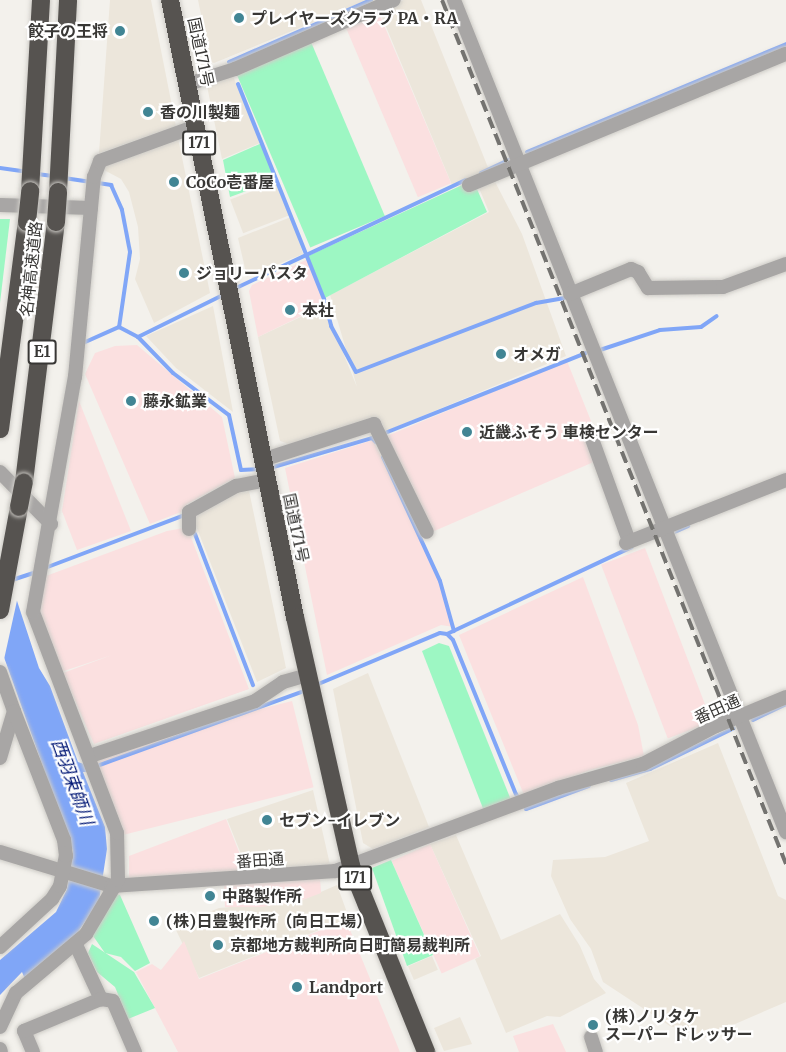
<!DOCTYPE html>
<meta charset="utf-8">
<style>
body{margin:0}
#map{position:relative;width:786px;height:1052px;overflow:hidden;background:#f3f1ec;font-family:Merriweather,"Noto Sans JP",serif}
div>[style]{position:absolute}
.built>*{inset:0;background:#ece6db;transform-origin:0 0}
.industrial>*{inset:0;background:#fbe0e0;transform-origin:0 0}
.green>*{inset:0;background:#9df7c3;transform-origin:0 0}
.water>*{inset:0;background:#80a6f7}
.pier>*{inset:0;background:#f3f1ec}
.stream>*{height:4px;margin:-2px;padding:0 2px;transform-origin:2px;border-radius:2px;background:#80a6f7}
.roads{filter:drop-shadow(0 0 2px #ceccc7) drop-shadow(0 0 2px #ceccc7)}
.minor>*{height:14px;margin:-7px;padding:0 7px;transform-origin:7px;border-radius:7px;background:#a8a6a5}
.highway>*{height:18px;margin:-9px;padding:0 9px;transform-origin:9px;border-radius:9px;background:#565350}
.rail>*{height:4px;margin-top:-2px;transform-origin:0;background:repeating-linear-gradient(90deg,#747370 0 12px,transparent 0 18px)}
.bridges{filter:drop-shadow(0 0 2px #ceccc7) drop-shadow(0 0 2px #ceccc7)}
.highway-bridge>*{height:18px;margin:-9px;padding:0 9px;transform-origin:9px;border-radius:9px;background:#565350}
.dots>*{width:16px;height:16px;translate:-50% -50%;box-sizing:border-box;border:3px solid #fff;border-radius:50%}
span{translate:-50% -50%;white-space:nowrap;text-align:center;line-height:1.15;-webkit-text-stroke:4.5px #fff;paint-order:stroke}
.shield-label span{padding:2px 4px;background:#fff;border:2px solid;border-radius:4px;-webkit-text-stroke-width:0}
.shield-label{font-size:15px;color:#383735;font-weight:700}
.poi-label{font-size:16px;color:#383735;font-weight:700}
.left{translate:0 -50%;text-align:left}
.right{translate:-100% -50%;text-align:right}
.street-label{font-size:16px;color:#383735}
.water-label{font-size:18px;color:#031976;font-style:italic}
</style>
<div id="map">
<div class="built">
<div style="clip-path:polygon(110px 0,151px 0,176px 126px,99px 153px)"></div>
<div style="clip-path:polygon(198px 0,367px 0,214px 63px,211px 62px)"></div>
<div style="clip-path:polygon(404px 0,421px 0,489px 170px,522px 234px,566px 356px,384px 432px,376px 418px,289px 444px,280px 441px,258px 337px,324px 306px,357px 387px,330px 295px,489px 212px,474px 176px,452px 185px,379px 10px)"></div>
<div style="clip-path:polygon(233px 76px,260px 143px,222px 159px,207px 86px)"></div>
<div style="clip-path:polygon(178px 138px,210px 293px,154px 323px,135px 279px,140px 259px,138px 227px,129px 192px,121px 179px,104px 170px,106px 164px)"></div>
<div style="left:276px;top:182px;width:36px;height:49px;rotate:69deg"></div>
<div style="clip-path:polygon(291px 217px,303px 254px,247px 277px,238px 238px)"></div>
<div style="clip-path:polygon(213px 306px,233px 412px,176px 368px,146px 336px)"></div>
<div style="clip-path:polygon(248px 486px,286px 668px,257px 682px,191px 513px)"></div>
<div style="clip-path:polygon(368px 673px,429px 827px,373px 849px,363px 843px,333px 689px)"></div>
<div style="clip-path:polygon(718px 743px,778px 896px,786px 900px,786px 1002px,705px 1037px,670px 1026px,603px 982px,591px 949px,570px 919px,551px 876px,553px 860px,605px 857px,649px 841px,626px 783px)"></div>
<div style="clip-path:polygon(313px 790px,331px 869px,249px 874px,227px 819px)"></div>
<div style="clip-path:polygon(456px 835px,501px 940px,560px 914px,580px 946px,594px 979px,606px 993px,560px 1017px,547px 1016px,506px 1033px,475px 959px,481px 956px,430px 844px)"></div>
<div style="clip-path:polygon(337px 885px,349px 918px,199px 978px,176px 930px,182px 923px,219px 908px,300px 901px)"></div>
<div style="left:432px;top:956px;width:15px;height:26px;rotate:67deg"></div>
<div style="clip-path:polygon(460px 1017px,472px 1044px,444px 1051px,434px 1028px)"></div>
</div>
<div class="industrial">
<div style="left:378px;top:11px;width:187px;height:36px;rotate:67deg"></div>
<div style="clip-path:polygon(308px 259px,324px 305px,258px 337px,249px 291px,252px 285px)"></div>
<div style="clip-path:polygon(137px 345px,222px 417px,235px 478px,187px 504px,181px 512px,150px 524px,85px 374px,95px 353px,115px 346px)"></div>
<div style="clip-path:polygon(567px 361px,595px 431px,587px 436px,596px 461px,432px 532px,387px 436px)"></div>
<div style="clip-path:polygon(79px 401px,131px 531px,77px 550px,62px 511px)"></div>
<div style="clip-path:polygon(373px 440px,440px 581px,454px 627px,441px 625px,327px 675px,285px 468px)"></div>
<div style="clip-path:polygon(184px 528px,189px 532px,249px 689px,94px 744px,63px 673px,112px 655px,61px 672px,38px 609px,46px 576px,167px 531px)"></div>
<div style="left:645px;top:548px;width:186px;height:47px;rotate:69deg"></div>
<div style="clip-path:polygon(583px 577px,638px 725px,644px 756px,590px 770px,524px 795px,459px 635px)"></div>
<div style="left:292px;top:701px;width:89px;height:208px;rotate:76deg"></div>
<div style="clip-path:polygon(226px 819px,248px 875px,129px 881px,129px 856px)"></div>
<div style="left:430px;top:844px;width:123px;height:42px;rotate:66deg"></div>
<div style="clip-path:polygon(320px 877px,321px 893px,300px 901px,261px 907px,225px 907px,224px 884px)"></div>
<div style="clip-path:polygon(346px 920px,400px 1052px,178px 1052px,136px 972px,152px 964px,161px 970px,184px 941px,199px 979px)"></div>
<div style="clip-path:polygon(553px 1024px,566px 1052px,519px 1052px,513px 1036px)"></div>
</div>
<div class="green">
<div style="left:311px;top:42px;width:189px;height:81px;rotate:67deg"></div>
<div style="clip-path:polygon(262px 143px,276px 180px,230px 197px,223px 160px)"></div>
<div style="clip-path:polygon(473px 180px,487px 212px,325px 298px,308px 256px)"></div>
<div style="clip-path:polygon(0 219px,10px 219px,0 303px)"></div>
<div style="clip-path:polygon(439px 643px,449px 646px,511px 800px,484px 811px,422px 651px)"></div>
<div style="clip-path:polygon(391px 860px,433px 955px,407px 966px,372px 868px)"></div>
<div style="clip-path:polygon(116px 894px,120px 895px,150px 963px,135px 971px,121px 957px,105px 953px,91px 933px)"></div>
<div style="clip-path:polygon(92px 944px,134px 972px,155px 1008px,128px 1019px,115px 987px,97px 972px,88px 953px)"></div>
</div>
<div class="water">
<div style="clip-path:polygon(0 549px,39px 668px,50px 686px,78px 762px,84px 764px,88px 772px,83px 772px,105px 827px,107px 849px,99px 901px,76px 935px,25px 979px,22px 972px,0 995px,0 960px,56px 912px,67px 889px,73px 851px,0 646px)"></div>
</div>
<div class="pier">
<div style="clip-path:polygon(0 546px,18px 596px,3px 664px,0 655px)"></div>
</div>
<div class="stream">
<div style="left:229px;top:62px;width:155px;rotate:-23.6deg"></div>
<div style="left:238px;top:84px;width:232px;rotate:68.2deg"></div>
<div style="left:324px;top:299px;width:28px;rotate:75deg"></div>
<div style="left:331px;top:326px;width:52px;rotate:61.5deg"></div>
<div style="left:356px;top:372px;width:193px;rotate:-21deg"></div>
<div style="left:536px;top:303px;width:29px;rotate:-10deg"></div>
<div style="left:527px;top:152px;width:281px;rotate:-22.6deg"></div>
<div style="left:0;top:168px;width:27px;rotate:8deg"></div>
<div style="left:481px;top:173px;width:33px;rotate:-25deg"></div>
<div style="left:37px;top:174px;width:16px;rotate:7deg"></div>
<div style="left:64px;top:178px;width:48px;rotate:8.5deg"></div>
<div style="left:111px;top:185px;width:27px;rotate:66deg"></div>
<div style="left:122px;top:210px;width:43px;rotate:79.2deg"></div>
<div style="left:130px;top:252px;width:76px;rotate:98.3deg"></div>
<div style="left:234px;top:289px;width:256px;rotate:-25.2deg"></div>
<div style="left:138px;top:337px;width:97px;rotate:-26.3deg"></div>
<div style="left:83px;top:343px;width:39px;rotate:-24deg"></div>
<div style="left:119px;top:327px;width:21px;rotate:28deg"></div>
<div style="left:138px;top:337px;width:50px;rotate:45.8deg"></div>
<div style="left:173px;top:373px;width:70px;rotate:36.9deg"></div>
<div style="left:229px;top:415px;width:56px;rotate:77.7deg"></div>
<div style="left:241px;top:470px;width:19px;rotate:-3deg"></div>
<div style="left:600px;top:350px;width:63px;rotate:-18.4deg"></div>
<div style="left:660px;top:330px;width:41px;rotate:-4.2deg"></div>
<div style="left:701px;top:327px;width:19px;rotate:-35deg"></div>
<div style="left:385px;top:433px;width:216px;rotate:-21.7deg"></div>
<div style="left:383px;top:457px;width:136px;rotate:65.3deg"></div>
<div style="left:440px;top:581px;width:52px;rotate:74.4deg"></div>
<div style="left:270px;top:468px;width:106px;rotate:-16.4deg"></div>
<div style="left:372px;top:438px;width:6px;rotate:45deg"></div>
<div style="left:195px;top:534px;width:162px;rotate:69deg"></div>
<div style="left:670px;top:534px;width:20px;rotate:-24deg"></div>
<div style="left:45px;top:568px;width:147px;rotate:-20.8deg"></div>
<div style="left:12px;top:580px;width:25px;rotate:-18deg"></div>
<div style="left:447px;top:634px;width:204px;rotate:-25.2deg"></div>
<div style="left:316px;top:685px;width:134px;rotate:-22.8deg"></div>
<div style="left:440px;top:633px;width:7px;rotate:8deg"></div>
<div style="left:447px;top:634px;width:8px;rotate:45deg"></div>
<div style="left:453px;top:640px;width:166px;rotate:67.8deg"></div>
<div style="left:516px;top:794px;width:18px;rotate:56deg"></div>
<div style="left:526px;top:809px;width:67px;rotate:-20.1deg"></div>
<div style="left:753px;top:720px;width:37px;rotate:-26deg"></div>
<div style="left:94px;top:767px;width:226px;rotate:-19.9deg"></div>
<div style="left:611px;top:780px;width:41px;rotate:-15.8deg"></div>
<div style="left:650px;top:769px;width:93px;rotate:-26deg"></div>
</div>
<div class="roads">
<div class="minor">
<div style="left:454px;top:0;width:896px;rotate:68.25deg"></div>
<div style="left:188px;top:84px;width:49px;rotate:-17.7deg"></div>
<div style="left:235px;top:69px;width:173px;rotate:-23.5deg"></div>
<div style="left:469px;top:185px;width:343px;rotate:-22.5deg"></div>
<div style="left:0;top:205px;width:91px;rotate:1.9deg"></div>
<div style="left:570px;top:294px;width:66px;rotate:-22.3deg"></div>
<div style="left:631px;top:269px;width:8px;rotate:23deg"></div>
<div style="left:638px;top:272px;width:19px;rotate:58deg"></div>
<div style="left:648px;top:288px;width:75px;rotate:-0.8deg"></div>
<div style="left:723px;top:287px;width:67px;rotate:-20.1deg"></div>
<div style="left:592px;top:439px;width:109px;rotate:70.1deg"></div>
<div style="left:262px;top:460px;width:118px;rotate:-17.8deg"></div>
<div style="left:374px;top:424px;width:120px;rotate:63.9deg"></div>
<div style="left:0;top:472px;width:73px;rotate:45.6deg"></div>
<div style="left:189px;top:529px;width:17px;rotate:-90deg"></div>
<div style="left:189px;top:512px;width:54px;rotate:-29deg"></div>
<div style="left:236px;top:486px;width:31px;rotate:-11deg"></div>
<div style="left:626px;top:543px;width:172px;rotate:-21.5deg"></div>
<div style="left:0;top:672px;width:41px;rotate:70.3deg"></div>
<div style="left:14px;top:711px;width:49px;rotate:106.6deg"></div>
<div style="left:90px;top:756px;width:174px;rotate:-18.4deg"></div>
<div style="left:255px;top:701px;width:34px;rotate:-34deg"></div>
<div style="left:283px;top:682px;width:25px;rotate:-16deg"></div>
<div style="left:0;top:852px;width:116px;rotate:17deg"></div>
<div style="left:111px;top:886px;width:225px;rotate:-3.8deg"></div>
<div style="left:335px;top:871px;width:238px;rotate:-20.4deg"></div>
<div style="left:558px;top:788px;width:88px;rotate:-15.8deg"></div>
<div style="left:643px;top:764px;width:82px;rotate:-27.5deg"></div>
<div style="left:716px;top:726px;width:76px;rotate:-22.5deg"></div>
<div style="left:76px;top:945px;width:60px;rotate:65.2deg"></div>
<div style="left:0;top:947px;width:71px;rotate:-42.7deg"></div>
<div style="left:52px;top:899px;width:15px;rotate:-58deg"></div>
<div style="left:60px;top:886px;width:31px;rotate:-79deg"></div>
<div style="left:66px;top:856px;width:16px;rotate:-97deg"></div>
<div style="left:64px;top:840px;width:138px;rotate:-111.2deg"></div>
<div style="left:0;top:1027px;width:38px;rotate:-65deg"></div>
<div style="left:16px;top:993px;width:92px;rotate:-40.1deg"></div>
<div style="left:86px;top:934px;width:63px;rotate:-59.3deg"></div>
<div style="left:118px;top:880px;width:47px;rotate:-91.2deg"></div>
<div style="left:117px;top:833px;width:236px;rotate:-110.8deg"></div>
<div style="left:33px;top:612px;width:239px;rotate:-79.9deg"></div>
<div style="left:75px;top:377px;width:201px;rotate:-84.6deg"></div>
<div style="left:94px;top:177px;width:17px;rotate:-69deg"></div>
<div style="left:100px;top:161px;width:102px;rotate:-20deg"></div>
<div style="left:591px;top:1037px;width:16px;rotate:72deg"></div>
<div style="left:0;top:1049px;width:3px;rotate:72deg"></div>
<div style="left:33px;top:1052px;width:23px;rotate:-113deg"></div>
<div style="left:24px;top:1031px;width:83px;rotate:-22.6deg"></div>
<div style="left:101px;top:999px;width:12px;rotate:9deg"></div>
<div style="left:113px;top:1001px;width:56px;rotate:66.7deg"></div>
</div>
<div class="highway">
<div style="left:170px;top:0;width:630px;rotate:78.55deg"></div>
<div style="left:295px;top:617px;width:255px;rotate:77.3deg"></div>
<div style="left:351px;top:866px;width:201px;rotate:68deg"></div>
<div style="left:30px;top:191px;width:191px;rotate:-86.7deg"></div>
<div style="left:58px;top:192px;width:192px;rotate:-87deg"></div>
<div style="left:0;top:429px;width:209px;rotate:-82.6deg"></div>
<div style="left:24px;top:482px;width:262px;rotate:-83deg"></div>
<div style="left:0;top:610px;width:105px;rotate:-79.5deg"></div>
</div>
</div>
<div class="rail">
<div style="left:442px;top:0;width:930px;rotate:68.29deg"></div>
</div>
<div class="bridges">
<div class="highway-bridge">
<div style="left:27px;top:222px;width:31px;rotate:-84deg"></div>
<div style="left:56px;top:222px;width:30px;rotate:-86deg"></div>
<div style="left:19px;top:507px;width:25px;rotate:-79deg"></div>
</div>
</div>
<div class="dots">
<div style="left:239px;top:18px;background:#418594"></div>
<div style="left:120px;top:31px;background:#418594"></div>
<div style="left:148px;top:112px;background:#418594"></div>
<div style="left:174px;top:182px;background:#418594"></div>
<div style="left:184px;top:273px;background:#418594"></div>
<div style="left:290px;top:310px;background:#418594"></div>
<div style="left:501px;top:354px;background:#418594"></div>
<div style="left:131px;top:401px;background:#418594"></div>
<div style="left:467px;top:432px;background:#418594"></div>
<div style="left:267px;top:820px;background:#418594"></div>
<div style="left:210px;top:896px;background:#418594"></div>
<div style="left:154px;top:921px;background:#418594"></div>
<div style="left:218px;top:945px;background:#418594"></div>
<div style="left:297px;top:987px;background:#418594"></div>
<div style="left:593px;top:1025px;background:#418594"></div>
</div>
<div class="shield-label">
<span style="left:199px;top:143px">171</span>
<span style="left:42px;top:352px">E1</span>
<span style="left:355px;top:878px">171</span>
</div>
<div class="poi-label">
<span class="left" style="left:251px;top:18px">プレイヤーズクラブ PA・RA</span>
<span class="right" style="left:108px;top:31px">餃子の王将</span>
<span class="left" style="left:160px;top:112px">香の川製麺</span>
<span class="left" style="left:186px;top:182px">CoCo壱番屋</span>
<span class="left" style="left:196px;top:273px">ジョリーパスタ</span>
<span class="left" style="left:302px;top:310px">本社</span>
<span class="left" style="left:513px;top:354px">オメガ</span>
<span class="left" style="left:143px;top:401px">藤永鉱業</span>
<span class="left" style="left:479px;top:432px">近畿ふそう 車検センター</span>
<span class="left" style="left:279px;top:820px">セブン-イレブン</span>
<span class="left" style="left:222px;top:896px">中路製作所</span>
<span class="left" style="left:166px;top:921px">(株)日豊製作所（向日工場）</span>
<span class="left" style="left:230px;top:945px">京都地方裁判所向日町簡易裁判所</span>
<span class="left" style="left:309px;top:987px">Landport</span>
<span class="left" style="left:605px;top:1025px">(株)ノリタケ<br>スーパー ドレッサー</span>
</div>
<div class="street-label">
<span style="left:201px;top:52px;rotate:78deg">国道171号</span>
<span style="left:31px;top:269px;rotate:-84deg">名神高速道路</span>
<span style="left:296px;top:528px;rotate:78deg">国道171号</span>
<span style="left:717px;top:709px;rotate:-24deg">番田通</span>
<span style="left:260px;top:860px;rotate:-4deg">番田通</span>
</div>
<div class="water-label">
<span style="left:72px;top:782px;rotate:70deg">西羽束師川</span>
</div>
</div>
